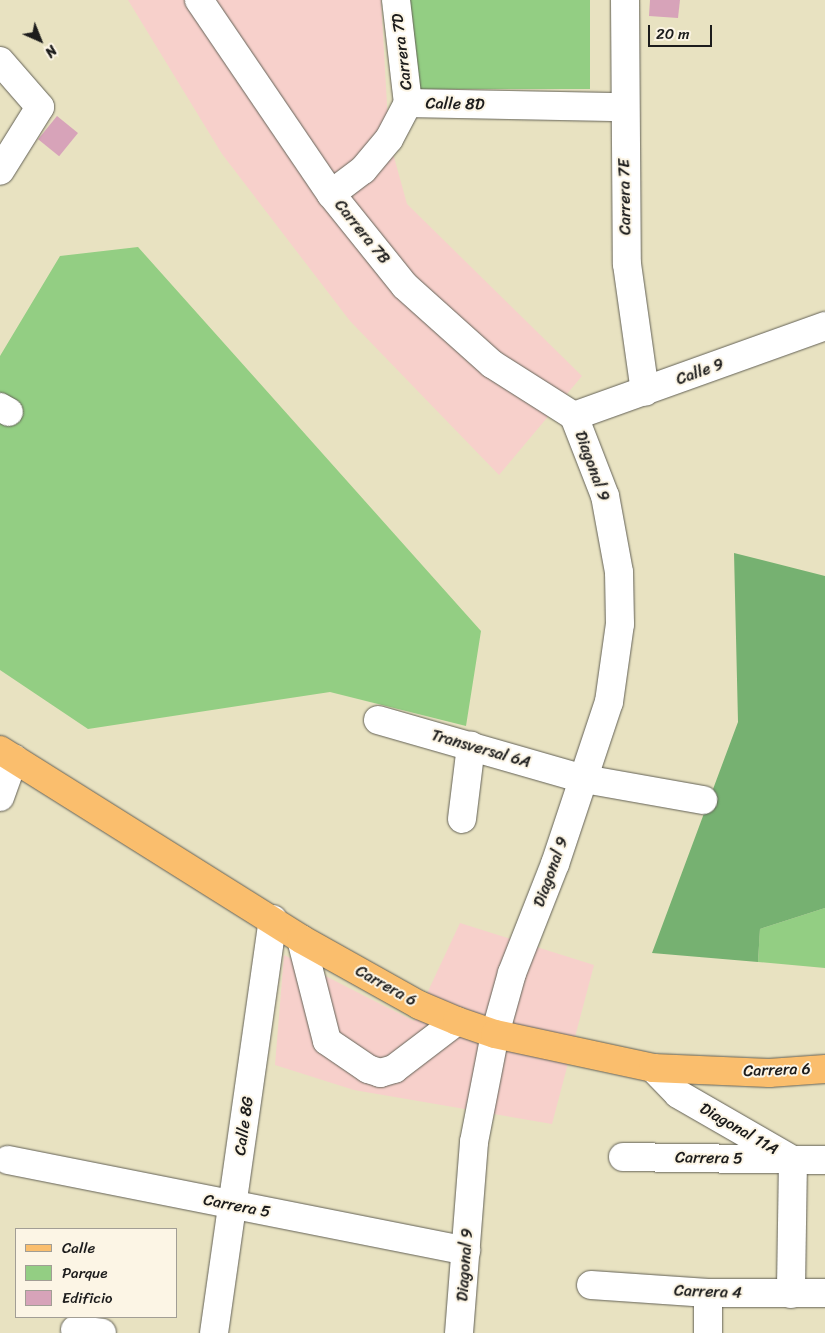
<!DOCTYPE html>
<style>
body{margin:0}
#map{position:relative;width:825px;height:1333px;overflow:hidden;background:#e8e2c1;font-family:Sriracha,sans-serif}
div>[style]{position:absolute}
.built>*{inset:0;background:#f7d0cb}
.green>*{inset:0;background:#93ce83;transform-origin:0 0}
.forest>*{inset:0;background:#76b171}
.building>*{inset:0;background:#d7a3b9;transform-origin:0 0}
.roads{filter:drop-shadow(0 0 1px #636156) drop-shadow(0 0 1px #636156)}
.minor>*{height:28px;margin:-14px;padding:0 14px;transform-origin:14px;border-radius:14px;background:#fff}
.major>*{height:28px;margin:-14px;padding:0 14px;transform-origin:14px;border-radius:14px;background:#fabe6d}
span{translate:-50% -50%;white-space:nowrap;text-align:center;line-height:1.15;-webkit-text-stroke:4px #fcf5e5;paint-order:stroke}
.street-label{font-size:16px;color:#1c1c1c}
.legend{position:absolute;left:15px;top:1228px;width:162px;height:90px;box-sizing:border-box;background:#fcf5e5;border:1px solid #a29e95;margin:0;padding:6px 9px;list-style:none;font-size:15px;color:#1c1c1c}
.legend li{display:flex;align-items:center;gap:10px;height:25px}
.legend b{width:25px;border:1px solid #a29e95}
.north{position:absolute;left:15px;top:15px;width:50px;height:50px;-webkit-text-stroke:4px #fcf5e5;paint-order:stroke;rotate:136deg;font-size:14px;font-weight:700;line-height:20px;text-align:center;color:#1c1c1c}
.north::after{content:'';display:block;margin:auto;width:18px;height:22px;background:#1c1c1c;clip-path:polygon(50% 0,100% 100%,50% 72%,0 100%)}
.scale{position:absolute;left:648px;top:25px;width:64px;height:22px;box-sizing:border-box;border:2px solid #1c1c1c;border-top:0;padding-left:6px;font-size:15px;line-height:18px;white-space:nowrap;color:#1c1c1c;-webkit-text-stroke:4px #fcf5e5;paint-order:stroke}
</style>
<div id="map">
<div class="built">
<div style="clip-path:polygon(128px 0,381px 0,389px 139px,407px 204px,582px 376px,499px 475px,350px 321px,222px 154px)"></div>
<div style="clip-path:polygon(460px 923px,594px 965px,552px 1124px,354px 1090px,275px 1065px,284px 955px,414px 1021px)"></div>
</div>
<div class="green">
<div style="left:406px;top:0;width:184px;height:89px"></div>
<div style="clip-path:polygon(138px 247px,481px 631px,466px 726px,330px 692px,88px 729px,0 670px,0 356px,60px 256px)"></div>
<div style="clip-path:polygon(825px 908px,825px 968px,758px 962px,760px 929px)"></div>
</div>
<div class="forest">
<div style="clip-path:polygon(734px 553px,825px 576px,825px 908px,760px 929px,758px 962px,652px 953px,738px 722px)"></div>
</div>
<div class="building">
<div style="clip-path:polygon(650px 0,680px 0,678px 18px,649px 16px)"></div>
<div style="left:57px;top:116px;width:27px;height:30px;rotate:39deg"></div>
</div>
<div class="roads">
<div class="minor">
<div style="left:199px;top:0;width:235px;rotate:55.8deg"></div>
<div style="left:331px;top:194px;width:118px;rotate:51.2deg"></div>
<div style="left:405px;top:286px;width:117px;rotate:41.9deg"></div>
<div style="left:492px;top:364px;width:97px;rotate:32.4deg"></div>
<div style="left:396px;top:0;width:104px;rotate:83.4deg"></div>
<div style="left:625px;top:0;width:264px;rotate:89.6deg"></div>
<div style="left:627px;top:264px;width:129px;rotate:82deg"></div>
<div style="left:0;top:61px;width:61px;rotate:49deg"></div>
<div style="left:40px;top:107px;width:75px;rotate:122deg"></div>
<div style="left:408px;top:103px;width:215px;rotate:1.1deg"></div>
<div style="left:331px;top:194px;width:40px;rotate:-37deg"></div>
<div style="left:363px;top:170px;width:40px;rotate:-50deg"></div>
<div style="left:389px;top:139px;width:41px;rotate:-62.2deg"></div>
<div style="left:0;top:407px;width:10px;rotate:29deg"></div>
<div style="left:574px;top:416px;width:267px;rotate:-19.7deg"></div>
<div style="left:378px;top:720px;width:214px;rotate:16deg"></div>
<div style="left:584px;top:779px;width:121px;rotate:10deg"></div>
<div style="left:0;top:797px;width:41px;rotate:-70.3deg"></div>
<div style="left:462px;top:819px;width:74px;rotate:-83deg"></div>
<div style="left:301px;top:939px;width:105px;rotate:75.7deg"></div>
<div style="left:327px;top:1041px;width:50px;rotate:34.3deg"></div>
<div style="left:368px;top:1069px;width:13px;rotate:18deg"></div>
<div style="left:380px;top:1073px;width:15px;rotate:-16deg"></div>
<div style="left:394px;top:1069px;width:79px;rotate:-37.3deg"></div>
<div style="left:653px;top:1068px;width:36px;rotate:46deg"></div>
<div style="left:678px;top:1094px;width:133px;rotate:29.9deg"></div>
<div style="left:793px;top:1160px;width:134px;rotate:90.9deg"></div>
<div style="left:623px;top:1157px;width:202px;rotate:0.9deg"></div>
<div style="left:8px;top:1160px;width:467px;rotate:11.2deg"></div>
<div style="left:591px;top:1285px;width:117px;rotate:3.9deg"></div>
<div style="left:708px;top:1293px;width:117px"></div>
<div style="left:708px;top:1293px;width:40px;rotate:90deg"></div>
<div style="left:75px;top:1330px;width:27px;rotate:6deg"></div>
<div style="left:214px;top:1333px;width:418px;rotate:-81.9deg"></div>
<div style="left:459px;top:1333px;width:192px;rotate:-85.5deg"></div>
<div style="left:474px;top:1142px;width:110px;rotate:-79deg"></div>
<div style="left:495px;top:1034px;width:63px;rotate:-74.4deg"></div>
<div style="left:512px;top:973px;width:117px;rotate:-68.5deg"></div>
<div style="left:555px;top:864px;width:171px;rotate:-71.6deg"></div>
<div style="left:609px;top:702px;width:79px;rotate:-82deg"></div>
<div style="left:620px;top:624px;width:52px;rotate:-91.1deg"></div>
<div style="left:619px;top:572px;width:77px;rotate:-100.4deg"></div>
<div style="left:605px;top:496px;width:86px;rotate:-111.2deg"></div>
</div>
<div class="major">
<div style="left:0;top:750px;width:355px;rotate:32.1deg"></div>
<div style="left:301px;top:939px;width:135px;rotate:29.2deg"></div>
<div style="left:419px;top:1005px;width:41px;rotate:22.8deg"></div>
<div style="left:457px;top:1021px;width:40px;rotate:18.9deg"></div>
<div style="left:495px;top:1034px;width:162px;rotate:12.1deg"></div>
<div style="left:653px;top:1068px;width:116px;rotate:2.5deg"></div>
<div style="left:769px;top:1073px;width:56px;rotate:-4.1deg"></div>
</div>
</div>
<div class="street-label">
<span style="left:402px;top:52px;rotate:-97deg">Carrera 7D</span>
<span style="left:455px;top:104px;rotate:1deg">Calle 8D</span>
<span style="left:625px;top:197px;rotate:-91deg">Carrera 7E</span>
<span style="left:362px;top:232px;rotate:51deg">Carrera 7B</span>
<span style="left:700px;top:372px;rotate:-20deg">Calle 9</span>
<span style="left:592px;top:466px;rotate:70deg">Diagonal 9</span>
<span style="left:481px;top:749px;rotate:16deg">Transversal 6A</span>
<span style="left:551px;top:872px;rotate:-70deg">Diagonal 9</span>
<span style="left:386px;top:986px;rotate:29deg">Carrera 6</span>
<span style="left:777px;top:1070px;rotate:-2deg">Carrera 6</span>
<span style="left:244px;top:1126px;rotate:-82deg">Calle 8G</span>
<span style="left:739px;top:1129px;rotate:30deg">Diagonal 11A</span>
<span style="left:709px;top:1158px;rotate:1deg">Carrera 5</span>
<span style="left:237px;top:1206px;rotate:11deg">Carrera 5</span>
<span style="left:465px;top:1265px;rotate:-86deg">Diagonal 9</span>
<span style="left:708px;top:1292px;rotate:2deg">Carrera 4</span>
</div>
<ul class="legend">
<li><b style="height:6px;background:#fabe6d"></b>Calle</li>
<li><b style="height:14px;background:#93ce83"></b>Parque</li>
<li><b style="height:14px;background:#d7a3b9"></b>Edificio</li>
</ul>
<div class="north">N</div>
<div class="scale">20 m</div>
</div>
